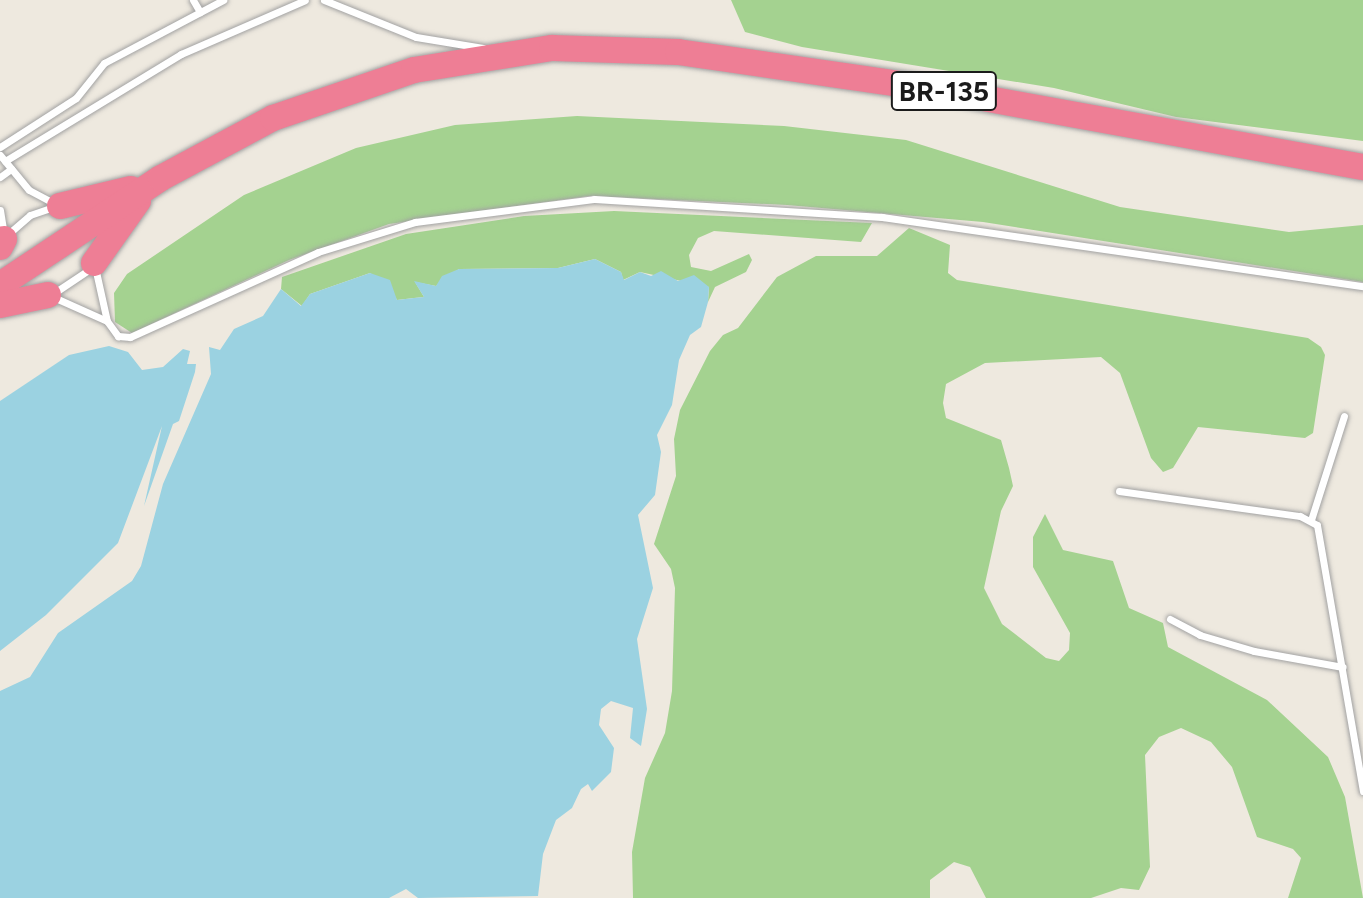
<!DOCTYPE html>
<style>
body{margin:0}
#map{position:relative;width:1363px;height:898px;overflow:hidden;background:#eee9df;font-family:Figtree,sans-serif}
div>[style]{position:absolute}
.forest>*{inset:0;background:#a4d290}
.water>*{inset:0;background:#9bd2e1}
.roads{filter:drop-shadow(0 0 2px #a2a2a2) drop-shadow(0 0 2px #a2a2a2)}
.lane>*{height:7px;margin:-3.5px;padding:0 3.5px;transform-origin:3.5px;border-radius:3.5px;background:#fff}
.highway>*{height:26px;margin:-13px;padding:0 13px;transform-origin:13px;border-radius:13px;background:#ee7e95}
span{translate:-50% -50%;white-space:nowrap;text-align:center;line-height:1.15;-webkit-text-stroke:6px #fff;paint-order:stroke}
.shield-label span{padding:2px 6px;background:#fff;border:2px solid;border-radius:6px;-webkit-text-stroke-width:0}
.shield-label{font-size:28px;color:#1b1b1b;font-weight:700}
</style>
<div id="map">
<div class="forest">
<div style="clip-path:polygon(731px 0,1363px 0,1363px 141px,1176px 117px,1054px 88px,802px 47px,745px 32px)"></div>
<div style="clip-path:polygon(577px 116px,784px 126px,906px 140px,1120px 207px,1289px 232px,1363px 225px,1363px 282px,983px 222px,787px 205px,589px 196px,389px 224px,289px 260px,132px 333px,115px 322px,114px 293px,127px 274px,244px 195px,356px 148px,455px 125px)"></div>
<div style="clip-path:polygon(614px 211px,872px 223px,861px 242px,714px 231px,698px 238px,689px 255px,691px 267px,711px 271px,749px 254px,752px 260px,746px 272px,715px 287px,708px 302px,709px 287px,640px 272px,623px 280px,621px 272px,595px 259px,558px 268px,459px 269px,436px 286px,415px 282px,424px 297px,414px 298px,397px 300px,389px 286px,370px 273px,310px 294px,302px 306px,281px 289px,282px 277px,406px 234px,524px 216px)"></div>
<div style="clip-path:polygon(909px 228px,950px 245px,948px 273px,957px 280px,1308px 338px,1321px 347px,1325px 355px,1313px 433px,1305px 438px,1198px 427px,1173px 468px,1163px 472px,1151px 458px,1120px 373px,1101px 357px,985px 363px,946px 384px,943px 403px,946px 418px,1001px 440px,1009px 468px,1013px 486px,1001px 511px,984px 588px,1002px 624px,1046px 658px,1059px 661px,1069px 650px,1070px 633px,1033px 567px,1033px 537px,1045px 514px,1063px 550px,1113px 561px,1129px 608px,1163px 623px,1168px 647px,1267px 700px,1328px 757px,1345px 797px,1363px 898px,1288px 898px,1301px 858px,1293px 849px,1257px 837px,1232px 767px,1211px 742px,1181px 728px,1159px 737px,1145px 755px,1150px 867px,1139px 890px,1121px 888px,1091px 898px,986px 898px,970px 867px,954px 862px,930px 880px,930px 898px,633px 898px,632px 852px,645px 778px,665px 733px,672px 691px,675px 588px,671px 569px,654px 544px,676px 476px,674px 439px,680px 410px,710px 351px,723px 335px,738px 328px,777px 277px,816px 256px,877px 256px)"></div>
</div>
<div class="water">
<div style="clip-path:polygon(595px 259px,621px 272px,624px 280px,640px 272px,651px 276px,661px 271px,678px 281px,694px 275px,709px 287px,708px 302px,701px 327px,690px 335px,679px 360px,672px 405px,657px 435px,661px 452px,655px 495px,638px 515px,653px 588px,637px 639px,647px 709px,641px 746px,630px 738px,633px 708px,611px 701px,601px 709px,599px 725px,614px 748px,611px 772px,592px 791px,588px 784px,581px 789px,572px 808px,556px 820px,543px 854px,538px 896px,418px 898px,406px 889px,389px 898px,0 898px,0 691px,30px 677px,58px 633px,132px 581px,141px 566px,163px 484px,211px 374px,209px 347px,220px 350px,234px 329px,263px 316px,281px 289px,301px 306px,310px 294px,370px 273px,390px 280px,397px 300px,414px 298px,424px 297px,414px 281px,436px 286px,442px 276px,459px 269px,558px 268px)"></div>
<div style="clip-path:polygon(109px 346px,128px 352px,142px 370px,163px 367px,183px 349px,190px 351px,187px 364px,196px 364px,195px 372px,179px 421px,173px 424px,144px 506px,162px 426px,118px 543px,46px 615px,0 651px,0 401px,69px 355px)"></div>
</div>
<div class="roads">
<div class="lane">
<div style="left:193px;top:0;width:14px;rotate:60deg"></div>
<div style="left:324px;top:0;width:99px;rotate:21.9deg"></div>
<div style="left:416px;top:37px;width:68px;rotate:9.3deg"></div>
<div style="left:0;top:147px;width:90px;rotate:-32.8deg"></div>
<div style="left:76px;top:98px;width:45px;rotate:-51.3deg"></div>
<div style="left:104px;top:63px;width:135px;rotate:-27.9deg"></div>
<div style="left:0;top:155px;width:45px;rotate:50.4deg"></div>
<div style="left:29px;top:190px;width:32px;rotate:28deg"></div>
<div style="left:5px;top:161px;width:206px;rotate:-31.3deg"></div>
<div style="left:181px;top:54px;width:135px;rotate:-23.5deg"></div>
<div style="left:0;top:177px;width:14px;rotate:-36deg"></div>
<div style="left:0;top:210px;width:25px;rotate:81deg"></div>
<div style="left:7px;top:235px;width:30px;rotate:-41deg"></div>
<div style="left:30px;top:215px;width:24px;rotate:-19deg"></div>
<div style="left:95px;top:267px;width:55px;rotate:77.5deg"></div>
<div style="left:107px;top:321px;width:19px;rotate:54deg"></div>
<div style="left:118px;top:336px;width:12px;rotate:5deg"></div>
<div style="left:130px;top:337px;width:206px;rotate:-24.3deg"></div>
<div style="left:318px;top:252px;width:102px;rotate:-17.2deg"></div>
<div style="left:415px;top:222px;width:180px;rotate:-7.3deg"></div>
<div style="left:594px;top:199px;width:289px;rotate:3.6deg"></div>
<div style="left:882px;top:217px;width:486px;rotate:8.2deg"></div>
<div style="left:54px;top:293px;width:43px;rotate:-33.7deg"></div>
<div style="left:51px;top:296px;width:61px;rotate:24.1deg"></div>
<div style="left:1119px;top:491px;width:183px;rotate:7.9deg"></div>
<div style="left:1300px;top:516px;width:19px;rotate:28deg"></div>
<div style="left:1317px;top:525px;width:270px;rotate:80.2deg"></div>
<div style="left:1311px;top:520px;width:109px;rotate:-72.4deg"></div>
<div style="left:1170px;top:619px;width:34px;rotate:28deg"></div>
<div style="left:1200px;top:635px;width:56px;rotate:16.5deg"></div>
<div style="left:1254px;top:651px;width:90px;rotate:10.2deg"></div>
</div>
<div class="highway">
<div style="left:60px;top:206px;width:73px;rotate:-13.5deg"></div>
<div style="left:0;top:247px;width:9px;rotate:-63deg"></div>
<div style="left:94px;top:263px;width:76px;rotate:-54.6deg"></div>
<div style="left:0;top:285px;width:193px;rotate:-33.6deg"></div>
<div style="left:161px;top:178px;width:127px;rotate:-28.2deg"></div>
<div style="left:273px;top:118px;width:149px;rotate:-18.8deg"></div>
<div style="left:414px;top:70px;width:140px;rotate:-9.1deg"></div>
<div style="left:552px;top:48px;width:126px;rotate:1.8deg"></div>
<div style="left:678px;top:52px;width:253px;rotate:8.2deg"></div>
<div style="left:928px;top:88px;width:442px;rotate:10.3deg"></div>
<div style="left:0;top:305px;width:49px;rotate:-11.8deg"></div>
</div>
</div>
<div class="shield-label">
<span style="left:944px;top:91px">BR-135</span>
</div>
</div>
